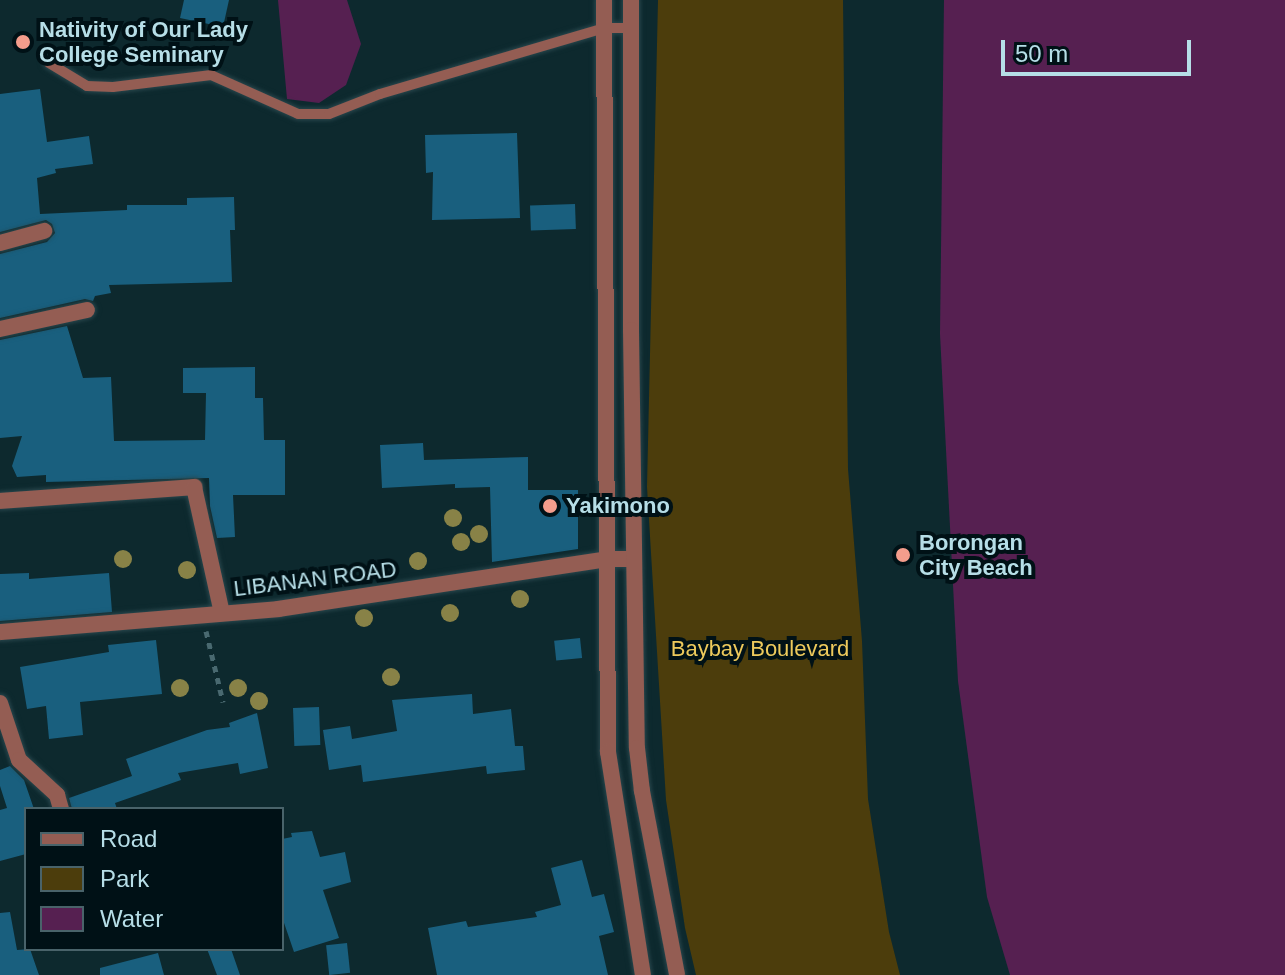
<!DOCTYPE html>
<style>
body{margin:0}
#map{position:relative;width:1285px;height:975px;overflow:hidden;background:#0d292e;font-family:Arial,sans-serif}
div>[style]{position:absolute}
.green>*{inset:0;background:#4c3d0c}
.water>*{inset:0;background:#562051}
.building>*{inset:0;background:#195f7e;transform-origin:0 0}
.path>*{height:5px;margin-top:-2.5px;transform-origin:0;background:repeating-linear-gradient(90deg,#496970 0 6px,transparent 0 12px)}
.roads{filter:drop-shadow(0 0 2px #28464c) drop-shadow(0 0 2px #28464c)}
.service>*{height:10px;margin:-5px;padding:0 5px;transform-origin:5px;border-radius:5px;background:#945d53}
.minor>*{height:16px;margin:-8px;padding:0 8px;transform-origin:8px;border-radius:8px;background:#945d53}
.tertiary>*{height:16px;margin:-8px;padding:0 8px;transform-origin:8px;border-radius:8px;background:#945d53}
.trees>*{width:18px;height:18px;margin:-9px;border-radius:50%;background:#888247}
.dots>*{width:22px;height:22px;translate:-50% -50%;box-sizing:border-box;border:4px solid #001116;border-radius:50%}
span{translate:-50% -50%;white-space:nowrap;text-align:center;line-height:1.15;-webkit-text-stroke:8px #001116;paint-order:stroke}
.poi-label{font-size:22px;color:#b6dee7;font-weight:700}
.left{translate:0 -50%;text-align:left}
.street-label{font-size:22px;color:#b6dee7}
.park-label{font-size:22px;color:#edca5c}
.legend{position:absolute;left:24px;top:807px;width:260px;height:144px;box-sizing:border-box;background:#001116;border:2px solid #49636a;margin:0;padding:10px 14px;list-style:none;font-size:24px;color:#b6dee7}
.legend li{display:flex;align-items:center;gap:16px;height:40px}
.legend b{width:40px;border:2px solid #49636a}
.scale{position:absolute;left:1001px;top:40px;width:190px;height:36px;box-sizing:border-box;border:4px solid #b6dee7;border-top:0;padding-left:10px;font-size:24px;line-height:28px;white-space:nowrap;color:#b6dee7;-webkit-text-stroke:6px #001116;paint-order:stroke}
</style>
<div id="map">
<div class="green">
<div style="clip-path:polygon(658px 0,843px 0,848px 469px,862px 641px,868px 799px,889px 932px,900px 975px,696px 975px,685px 928px,666px 800px,647px 487px)"></div>
</div>
<div class="water">
<div style="clip-path:polygon(278px 0,347px 0,361px 44px,346px 85px,319px 103px,287px 99px)"></div>
<div style="clip-path:polygon(944px 0,1285px 0,1285px 975px,1010px 975px,987px 897px,958px 681px,940px 334px)"></div>
</div>
<div class="building">
<div style="clip-path:polygon(184px 0,229px 0,223px 27px,180px 18px)"></div>
<div style="clip-path:polygon(40px 89px,47px 142px,89px 136px,93px 164px,55px 169px,56px 173px,37px 178px,40px 214px,127px 210px,127px 205px,187px 205px,187px 198px,234px 197px,235px 230px,230px 230px,232px 282px,109px 285px,111px 293px,95px 296px,93px 301px,85px 299px,0 318px,0 254px,47px 242px,55px 233px,52px 224px,46px 220px,0 232px,0 94px)"></div>
<div style="clip-path:polygon(517px 133px,520px 218px,432px 220px,433px 172px,426px 173px,425px 135px)"></div>
<div style="left:575px;top:204px;width:25px;height:45px;rotate:88deg"></div>
<div style="clip-path:polygon(67px 326px,83px 378px,111px 377px,114px 441px,205px 440px,206px 393px,183px 393px,183px 368px,255px 367px,255px 398px,263px 398px,264px 440px,285px 440px,285px 495px,233px 495px,235px 537px,217px 538px,210px 506px,209px 478px,46px 482px,46px 475px,17px 477px,12px 466px,22px 436px,0 438px,0 340px)"></div>
<div style="clip-path:polygon(423px 443px,424px 460px,528px 457px,528px 490px,578px 490px,578px 549px,492px 562px,490px 487px,455px 488px,455px 484px,382px 488px,380px 445px)"></div>
<div style="clip-path:polygon(29px 573px,29px 579px,109px 573px,112px 612px,0 621px,0 574px)"></div>
<div style="left:580px;top:638px;width:20px;height:26px;rotate:84deg"></div>
<div style="clip-path:polygon(156px 640px,162px 694px,80px 702px,83px 735px,49px 739px,46px 706px,27px 709px,20px 667px,109px 652px,108px 645px)"></div>
<div style="clip-path:polygon(472px 694px,473px 714px,511px 709px,515px 746px,523px 746px,525px 770px,487px 774px,486px 766px,363px 782px,361px 765px,329px 770px,323px 730px,350px 726px,352px 739px,397px 731px,392px 700px)"></div>
<div style="left:319px;top:707px;width:38px;height:26px;rotate:88deg"></div>
<div style="clip-path:polygon(257px 713px,268px 768px,240px 774px,238px 763px,178px 773px,181px 780px,115px 803px,117px 809px,72px 809px,69px 798px,132px 776px,126px 759px,207px 730px,230px 727px,229px 723px)"></div>
<div style="clip-path:polygon(10px 766px,24px 780px,34px 809px,26px 809px,26px 854px,0 861px,0 810px,7px 808px,0 786px,0 770px)"></div>
<div style="clip-path:polygon(312px 831px,320px 857px,345px 852px,351px 882px,323px 890px,339px 938px,294px 952px,282px 917px,282px 839px,292px 837px,291px 833px)"></div>
<div style="clip-path:polygon(582px 860px,592px 897px,604px 894px,614px 932px,599px 936px,608px 975px,437px 975px,428px 928px,466px 921px,468px 927px,537px 917px,535px 912px,561px 905px,551px 868px)"></div>
<div style="clip-path:polygon(10px 912px,17px 950px,30px 949px,39px 975px,0 975px,0 913px)"></div>
<div style="left:347px;top:943px;width:30px;height:21px;rotate:84deg"></div>
<div style="clip-path:polygon(207px 949px,231px 949px,240px 975px,217px 975px)"></div>
<div style="clip-path:polygon(158px 953px,164px 975px,100px 975px,100px 968px)"></div>
</div>
<div class="path">
<div style="left:206px;top:631px;width:73px;rotate:76.5deg"></div>
</div>
<div class="roads">
<div class="service">
<div style="left:49px;top:63px;width:44px;rotate:31.2deg"></div>
<div style="left:87px;top:86px;width:26px;rotate:2deg"></div>
<div style="left:113px;top:87px;width:99px;rotate:-7deg"></div>
<div style="left:211px;top:75px;width:95px;rotate:24.1deg"></div>
<div style="left:298px;top:114px;width:31px"></div>
<div style="left:329px;top:114px;width:55px;rotate:-21.4deg"></div>
<div style="left:380px;top:94px;width:234px;rotate:-16.4deg"></div>
<div style="left:604px;top:28px;width:26px"></div>
</div>
<div class="minor">
<div style="left:0;top:243px;width:46px;rotate:-15.3deg"></div>
<div style="left:0;top:329px;width:89px;rotate:-12.3deg"></div>
<div style="left:0;top:501px;width:195px;rotate:-4.1deg"></div>
<div style="left:194px;top:487px;width:129px;rotate:77.5deg"></div>
<div style="left:0;top:632px;width:279px;rotate:-4.7deg"></div>
<div style="left:278px;top:609px;width:333px;rotate:-8.6deg"></div>
<div style="left:607px;top:559px;width:27px"></div>
<div style="left:0;top:703px;width:60px;rotate:71.6deg"></div>
<div style="left:19px;top:760px;width:52px;rotate:42.6deg"></div>
<div style="left:57px;top:795px;width:15px;rotate:74deg"></div>
</div>
<div class="tertiary">
<div style="left:604px;top:0;width:752px;rotate:89.7deg"></div>
<div style="left:608px;top:752px;width:226px;rotate:81.1deg"></div>
<div style="left:631px;top:0;width:330px;rotate:90deg"></div>
<div style="left:631px;top:330px;width:418px;rotate:89.2deg"></div>
<div style="left:637px;top:748px;width:43px;rotate:83.4deg"></div>
<div style="left:642px;top:791px;width:187px;rotate:79.2deg"></div>
</div>
</div>
<div class="trees">
<div style="left:453px;top:518px"></div>
<div style="left:479px;top:534px"></div>
<div style="left:461px;top:542px"></div>
<div style="left:123px;top:559px"></div>
<div style="left:418px;top:561px"></div>
<div style="left:187px;top:570px"></div>
<div style="left:520px;top:599px"></div>
<div style="left:450px;top:613px"></div>
<div style="left:364px;top:618px"></div>
<div style="left:391px;top:677px"></div>
<div style="left:180px;top:688px"></div>
<div style="left:238px;top:688px"></div>
<div style="left:259px;top:701px"></div>
</div>
<div class="dots">
<div style="left:23px;top:42px;background:#f49d8c"></div>
<div style="left:550px;top:506px;background:#f49d8c"></div>
<div style="left:903px;top:555px;background:#f49d8c"></div>
</div>
<div class="poi-label">
<span class="left" style="left:39px;top:42px">Nativity of Our Lady<br>College Seminary</span>
<span class="left" style="left:566px;top:506px">Yakimono</span>
<span class="left" style="left:919px;top:555px">Borongan<br>City Beach</span>
</div>
<div class="street-label">
<span style="left:315px;top:579px;rotate:-7deg">LIBANAN ROAD</span>
</div>
<div class="park-label">
<span style="left:760px;top:649px">Baybay Boulevard</span>
</div>
<ul class="legend">
<li><b style="height:10px;background:#945d53"></b>Road</li>
<li><b style="height:22px;background:#4c3d0c"></b>Park</li>
<li><b style="height:22px;background:#562051"></b>Water</li>
</ul>
<div class="scale">50 m</div>
</div>
